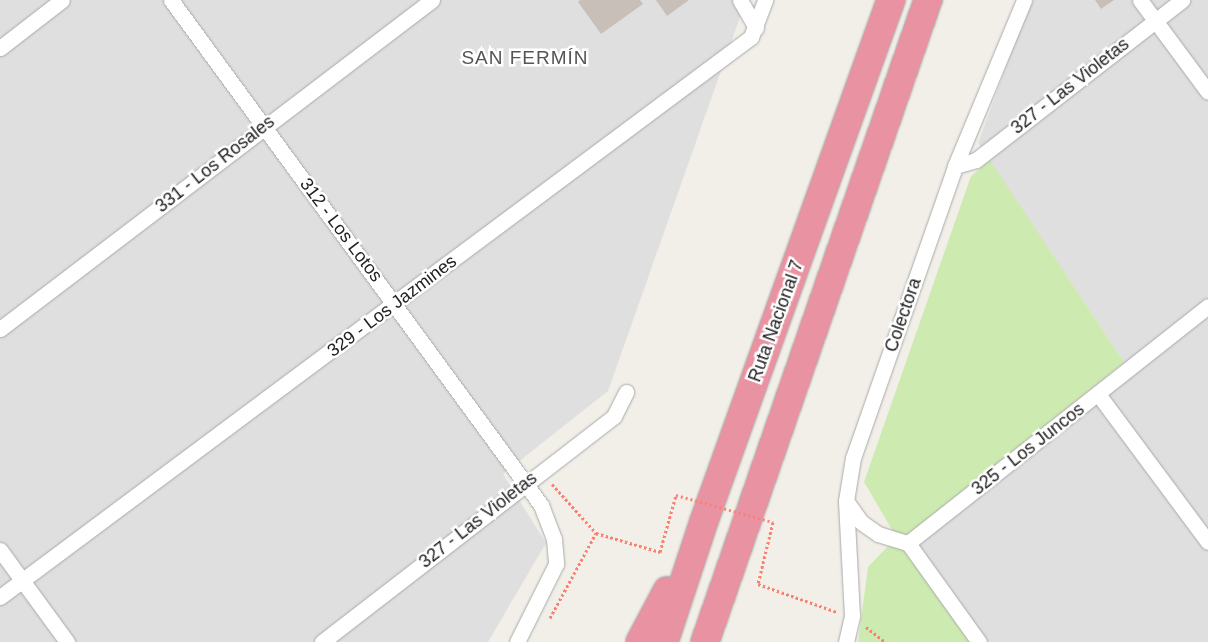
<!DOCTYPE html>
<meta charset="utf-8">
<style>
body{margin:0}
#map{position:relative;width:1208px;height:642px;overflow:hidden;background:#f2efe9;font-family:Arial,sans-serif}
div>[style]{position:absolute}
.residential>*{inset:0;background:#e0dfdf}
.grass>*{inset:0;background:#cdebb0}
.building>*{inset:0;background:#c7bfb8}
.path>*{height:3px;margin-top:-1.5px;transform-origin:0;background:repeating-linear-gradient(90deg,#fa8072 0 2.5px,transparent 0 5px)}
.roads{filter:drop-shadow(0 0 1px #a9a9a9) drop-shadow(0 0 1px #a9a9a9)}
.street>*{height:15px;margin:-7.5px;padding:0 7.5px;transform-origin:7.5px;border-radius:7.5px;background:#fff}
.highway>*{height:28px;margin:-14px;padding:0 14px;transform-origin:14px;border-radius:14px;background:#e892a2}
.path-bridge>*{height:3px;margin-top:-1.5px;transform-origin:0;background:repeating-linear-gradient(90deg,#fa8072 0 2.5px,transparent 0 5px)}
span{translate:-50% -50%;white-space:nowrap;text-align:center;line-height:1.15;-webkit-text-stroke:5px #fff;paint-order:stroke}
.street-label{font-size:18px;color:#222}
.neighbourhood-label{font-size:19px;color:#555;letter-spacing:1px}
</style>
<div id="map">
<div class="residential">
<div style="clip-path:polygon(0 0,746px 0,608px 391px,503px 474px,546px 543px,488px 642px,0 642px)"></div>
<div style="clip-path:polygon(1031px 0,1208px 0,1208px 642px,973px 642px,899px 542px,1124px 362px,978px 143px)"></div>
</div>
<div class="grass">
<div style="clip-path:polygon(990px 160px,1124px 362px,899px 542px,973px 642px,858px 642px,868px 567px,887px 547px,899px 542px,864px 482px,971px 176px)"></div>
</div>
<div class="building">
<div style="clip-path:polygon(580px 0,640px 0,643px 4px,601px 34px,578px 2px)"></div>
<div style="clip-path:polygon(656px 0,689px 0,667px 16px)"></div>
<div style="clip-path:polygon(1095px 0,1114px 0,1101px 9px)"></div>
</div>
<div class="path">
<div style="left:552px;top:484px;width:66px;rotate:48.1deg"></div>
<div style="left:596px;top:533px;width:67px;rotate:16.5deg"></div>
<div style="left:660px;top:552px;width:59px;rotate:-74.3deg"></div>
<div style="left:773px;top:522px;width:64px;rotate:103.6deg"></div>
<div style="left:758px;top:584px;width:84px;rotate:19.5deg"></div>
<div style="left:550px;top:618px;width:97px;rotate:-61.6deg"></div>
<div style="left:866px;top:627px;width:24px;rotate:38deg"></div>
</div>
<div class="roads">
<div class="street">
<div style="left:171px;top:0;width:626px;rotate:53.77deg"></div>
<div style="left:541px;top:505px;width:36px;rotate:69deg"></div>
<div style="left:554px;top:539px;width:25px;rotate:85deg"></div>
<div style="left:556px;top:564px;width:87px;rotate:116.6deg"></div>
<div style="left:740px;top:0;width:32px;rotate:60deg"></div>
<div style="left:1140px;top:0;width:114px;rotate:53.5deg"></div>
<div style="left:0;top:48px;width:78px;rotate:-37.7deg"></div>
<div style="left:955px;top:166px;width:22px;rotate:-16deg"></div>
<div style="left:976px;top:160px;width:261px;rotate:-37.8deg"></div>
<div style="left:0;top:329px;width:543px;rotate:-37.29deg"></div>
<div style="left:1098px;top:394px;width:184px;rotate:53.4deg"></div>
<div style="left:846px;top:501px;width:26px;rotate:54deg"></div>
<div style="left:861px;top:522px;width:21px;rotate:35deg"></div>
<div style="left:878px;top:534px;width:31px;rotate:17deg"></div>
<div style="left:908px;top:543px;width:382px;rotate:-38.3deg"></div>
<div style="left:908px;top:543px;width:122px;rotate:54.4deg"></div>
<div style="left:0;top:550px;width:114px;rotate:53.9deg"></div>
<div style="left:0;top:597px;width:937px;rotate:-36.71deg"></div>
<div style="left:751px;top:37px;width:40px;rotate:-69deg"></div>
<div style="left:322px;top:642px;width:369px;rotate:-37.7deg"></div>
<div style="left:614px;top:416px;width:27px;rotate:-63deg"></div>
<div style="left:846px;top:642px;width:27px;rotate:-77deg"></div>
<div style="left:852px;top:616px;width:115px;rotate:-93deg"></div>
<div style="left:846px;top:501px;width:44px;rotate:-80.8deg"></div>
<div style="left:853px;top:458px;width:309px;rotate:-70.7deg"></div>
<div style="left:955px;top:166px;width:180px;rotate:-67.4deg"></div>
</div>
<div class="highway">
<div style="left:640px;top:642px;width:58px;rotate:-62.1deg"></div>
<div style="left:664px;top:642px;width:127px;rotate:-71.7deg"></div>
<div style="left:704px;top:521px;width:554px;rotate:-70.26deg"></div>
<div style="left:705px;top:642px;width:680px;rotate:-70.85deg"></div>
</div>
</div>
<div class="path-bridge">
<div style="left:676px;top:495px;width:101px;rotate:15.6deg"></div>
</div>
<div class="street-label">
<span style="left:1070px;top:86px;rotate:-38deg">327 - Las Violetas</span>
<span style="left:215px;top:164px;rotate:-38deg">331 - Los Rosales</span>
<span style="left:341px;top:230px;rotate:53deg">312 - Los Lotos</span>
<span style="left:392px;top:306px;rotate:-37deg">329 - Los Jazmines</span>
<span style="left:903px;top:315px;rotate:-71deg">Colectora</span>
<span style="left:776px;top:321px;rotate:-70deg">Ruta Nacional 7</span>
<span style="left:1028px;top:449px;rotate:-38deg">325 - Los Juncos</span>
<span style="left:478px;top:520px;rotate:-38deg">327 - Las Violetas</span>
</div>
<div class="neighbourhood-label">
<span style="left:525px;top:58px">SAN FERMÍN</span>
</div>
</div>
